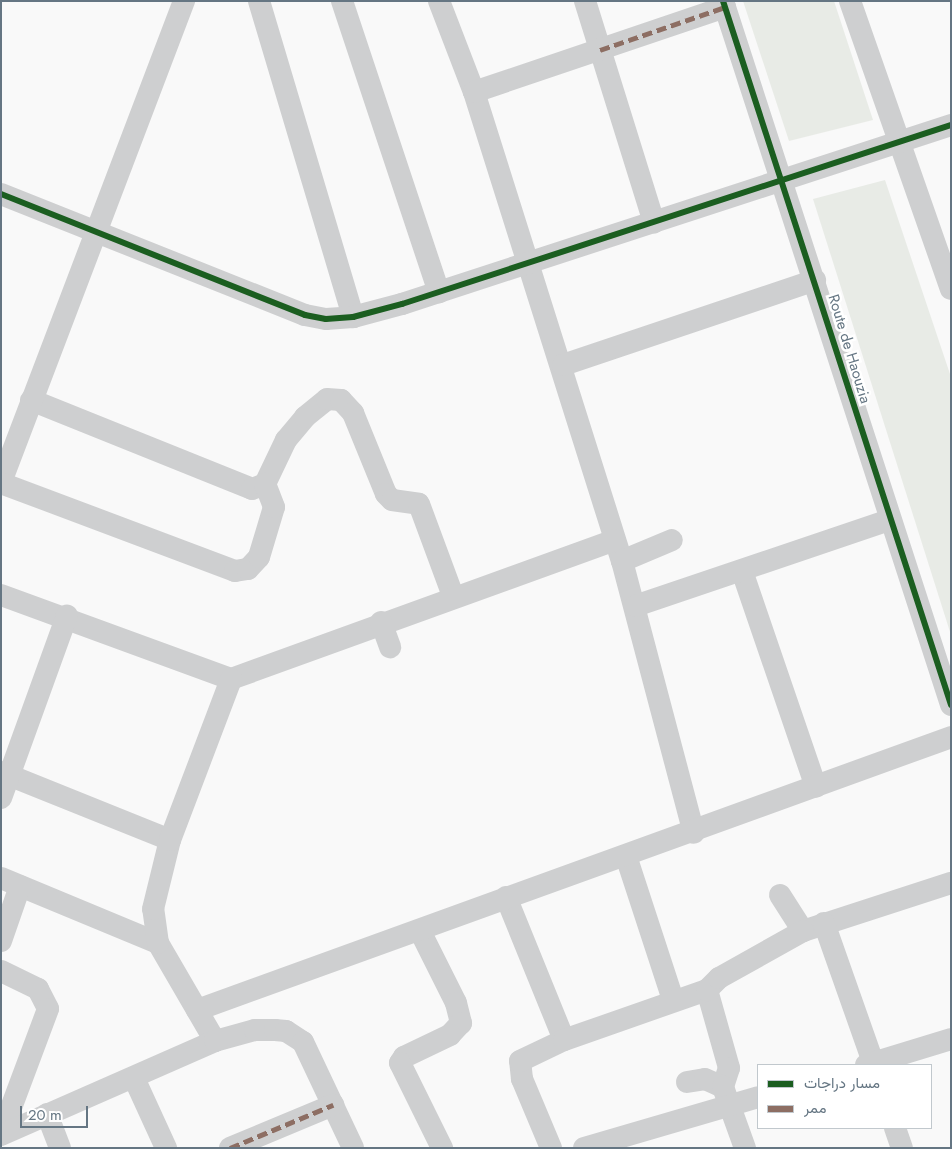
<!DOCTYPE html>
<meta charset="utf-8">
<style>
body{margin:0}
#map{position:relative;width:952px;height:1149px;overflow:hidden;background:#f9f9f9;font-family:Jost,Vazirmatn,sans-serif}
div>[style]{position:absolute}
.green>*{inset:0;background:#e8ebe6}
.minor>*{height:22px;margin:-11px;padding:0 11px;transform-origin:11px;border-radius:11px;background:#cecfd0}
.quiet>*{height:5px;margin-top:-2.5px;transform-origin:0;background:repeating-linear-gradient(90deg,#8d6e63 0 10px,transparent 0 15px)}
.cycleway>*{height:6px;margin:-3px;padding:0 3px;transform-origin:3px;border-radius:3px;background:#1b5e20}
span{translate:-50% -50%;white-space:nowrap;text-align:center;line-height:1.15;-webkit-text-stroke:5px #fff;paint-order:stroke}
.street-label{font-size:15px;color:#657683}
.frame{position:absolute;inset:0;border:2px solid #657683;pointer-events:none}
.legend{position:absolute;left:757px;top:1064px;width:175px;height:65px;box-sizing:border-box;background:#fff;border:1px solid #c1c8cd;margin:0;padding:6px 9px;list-style:none;font-size:15px;color:#657683}
.legend li{display:flex;align-items:center;gap:10px;height:25px}
.legend b{width:25px;border:1px solid #c1c8cd}
.scale{position:absolute;left:20px;top:1106px;width:68px;height:22px;box-sizing:border-box;border:2px solid #657683;border-top:0;padding-left:6px;font-size:15px;line-height:18px;white-space:nowrap;color:#657683;-webkit-text-stroke:4px #fff;paint-order:stroke}
</style>
<div id="map">
<div class="green">
<div style="clip-path:polygon(743px 1px,834px 1px,873px 120px,789px 141px)"></div>
<div style="clip-path:polygon(885px 180px,951px 377px,951px 635px,813px 199px)"></div>
</div>
<div class="minor">
<div style="left:259px;top:1px;width:330px;rotate:73.4deg"></div>
<div style="left:342px;top:1px;width:307px;rotate:71.6deg"></div>
<div style="left:439px;top:1px;width:97px;rotate:69deg"></div>
<div style="left:474px;top:92px;width:492px;rotate:72.5deg"></div>
<div style="left:622px;top:561px;width:54px;rotate:-22.8deg"></div>
<div style="left:585px;top:1px;width:232px;rotate:72.7deg"></div>
<div style="left:723px;top:1px;width:740px;rotate:72.05deg"></div>
<div style="left:850px;top:1px;width:305px;rotate:70.7deg"></div>
<div style="left:474px;top:92px;width:265px;rotate:-18.7deg"></div>
<div style="left:1px;top:194px;width:327px;rotate:21.7deg"></div>
<div style="left:305px;top:315px;width:21px;rotate:11deg"></div>
<div style="left:326px;top:319px;width:27px;rotate:-4deg"></div>
<div style="left:353px;top:317px;width:51px;rotate:-14.9deg"></div>
<div style="left:402px;top:304px;width:577px;rotate:-18.06deg"></div>
<div style="left:563px;top:365px;width:266px;rotate:-18.6deg"></div>
<div style="left:31px;top:400px;width:238px;rotate:21.9deg"></div>
<div style="left:252px;top:489px;width:14px;rotate:-21deg"></div>
<div style="left:265px;top:484px;width:49px;rotate:-64.5deg"></div>
<div style="left:286px;top:440px;width:30px;rotate:-50deg"></div>
<div style="left:305px;top:417px;width:28px;rotate:-39deg"></div>
<div style="left:327px;top:399px;width:14px;rotate:4deg"></div>
<div style="left:341px;top:400px;width:18px;rotate:47deg"></div>
<div style="left:353px;top:413px;width:87px;rotate:67.8deg"></div>
<div style="left:386px;top:494px;width:8px;rotate:45deg"></div>
<div style="left:392px;top:500px;width:27px;rotate:8deg"></div>
<div style="left:419px;top:504px;width:98px;rotate:69.7deg"></div>
<div style="left:1px;top:482px;width:515px;rotate:-69.17deg"></div>
<div style="left:1px;top:483px;width:250px;rotate:20.6deg"></div>
<div style="left:235px;top:571px;width:13px;rotate:-9deg"></div>
<div style="left:248px;top:569px;width:16px;rotate:-47deg"></div>
<div style="left:259px;top:557px;width:52px;rotate:-73.3deg"></div>
<div style="left:274px;top:507px;width:25px;rotate:-111deg"></div>
<div style="left:622px;top:561px;width:281px;rotate:75.2deg"></div>
<div style="left:742px;top:571px;width:228px;rotate:71.1deg"></div>
<div style="left:1px;top:595px;width:245px;rotate:20.1deg"></div>
<div style="left:231px;top:679px;width:408px;rotate:-19.9deg"></div>
<div style="left:635px;top:606px;width:268px;rotate:-18.7deg"></div>
<div style="left:381px;top:622px;width:27px;rotate:70deg"></div>
<div style="left:1px;top:772px;width:182px;rotate:21.9deg"></div>
<div style="left:1px;top:798px;width:194px;rotate:-70.1deg"></div>
<div style="left:626px;top:856px;width:151px;rotate:71.9deg"></div>
<div style="left:1px;top:878px;width:170px;rotate:22.5deg"></div>
<div style="left:780px;top:895px;width:43px;rotate:57.4deg"></div>
<div style="left:803px;top:931px;width:156px;rotate:-18deg"></div>
<div style="left:506px;top:897px;width:154px;rotate:67.9deg"></div>
<div style="left:824px;top:923px;width:151px;rotate:70.6deg"></div>
<div style="left:420px;top:931px;width:80px;rotate:63.4deg"></div>
<div style="left:456px;top:1003px;width:21px;rotate:76deg"></div>
<div style="left:461px;top:1023px;width:16px;rotate:133deg"></div>
<div style="left:450px;top:1035px;width:51px;rotate:154.4deg"></div>
<div style="left:404px;top:1057px;width:7px;rotate:124deg"></div>
<div style="left:400px;top:1063px;width:95px;rotate:63.7deg"></div>
<div style="left:1px;top:941px;width:58px;rotate:-70.9deg"></div>
<div style="left:1px;top:971px;width:41px;rotate:25.9deg"></div>
<div style="left:38px;top:989px;width:22px;rotate:63deg"></div>
<div style="left:48px;top:1009px;width:134px;rotate:110.5deg"></div>
<div style="left:707px;top:990px;width:81px;rotate:74.2deg"></div>
<div style="left:729px;top:1068px;width:20px;rotate:108deg"></div>
<div style="left:197px;top:1010px;width:802px;rotate:-19.9deg"></div>
<div style="left:215px;top:1041px;width:113px;rotate:-120.2deg"></div>
<div style="left:158px;top:943px;width:34px;rotate:-98deg"></div>
<div style="left:153px;top:909px;width:71px;rotate:-76.2deg"></div>
<div style="left:170px;top:840px;width:172px;rotate:-69.2deg"></div>
<div style="left:866px;top:1065px;width:89px;rotate:-17deg"></div>
<div style="left:134px;top:1078px;width:77px;rotate:65.4deg"></div>
<div style="left:687px;top:1082px;width:18px;rotate:-9deg"></div>
<div style="left:705px;top:1079px;width:20px;rotate:24deg"></div>
<div style="left:723px;top:1087px;width:65px;rotate:70.2deg"></div>
<div style="left:47px;top:1114px;width:36px;rotate:69deg"></div>
<div style="left:895px;top:1128px;width:21px;rotate:71deg"></div>
<div style="left:1px;top:1135px;width:234px;rotate:-23.7deg"></div>
<div style="left:215px;top:1041px;width:41px;rotate:-15.4deg"></div>
<div style="left:255px;top:1030px;width:20px"></div>
<div style="left:275px;top:1030px;width:11px;rotate:5deg"></div>
<div style="left:286px;top:1031px;width:20px;rotate:33deg"></div>
<div style="left:303px;top:1042px;width:117px;rotate:64.7deg"></div>
<div style="left:230px;top:1148px;width:112px;rotate:-22.7deg"></div>
<div style="left:551px;top:1148px;width:75px;rotate:-112.8deg"></div>
<div style="left:522px;top:1079px;width:18px;rotate:-96deg"></div>
<div style="left:520px;top:1061px;width:49px;rotate:-25.5deg"></div>
<div style="left:564px;top:1040px;width:151px;rotate:-19.3deg"></div>
<div style="left:707px;top:990px;width:17px;rotate:-45deg"></div>
<div style="left:719px;top:978px;width:96px;rotate:-29.2deg"></div>
<div style="left:584px;top:1148px;width:181px;rotate:-16.3deg"></div>
</div>
<div class="quiet">
<div style="left:600px;top:50px;width:132px;rotate:-19deg"></div>
<div style="left:230px;top:1148px;width:112px;rotate:-22.7deg"></div>
</div>
<div class="cycleway">
<div style="left:723px;top:1px;width:740px;rotate:72.05deg"></div>
<div style="left:1px;top:194px;width:327px;rotate:21.7deg"></div>
<div style="left:305px;top:315px;width:21px;rotate:11deg"></div>
<div style="left:326px;top:319px;width:27px;rotate:-4deg"></div>
<div style="left:353px;top:317px;width:51px;rotate:-14.9deg"></div>
<div style="left:402px;top:304px;width:577px;rotate:-18.06deg"></div>
</div>
<div class="street-label">
<span style="left:849px;top:349px;rotate:73deg">Route de Haouzia</span>
</div>
<div class="frame"></div>
<ul class="legend">
<li><b style="height:6px;background:#1b5e20"></b>مسار دراجات</li>
<li><b style="height:6px;background:#8d6e63"></b>ممر</li>
</ul>
<div class="scale">20 m</div>
</div>
